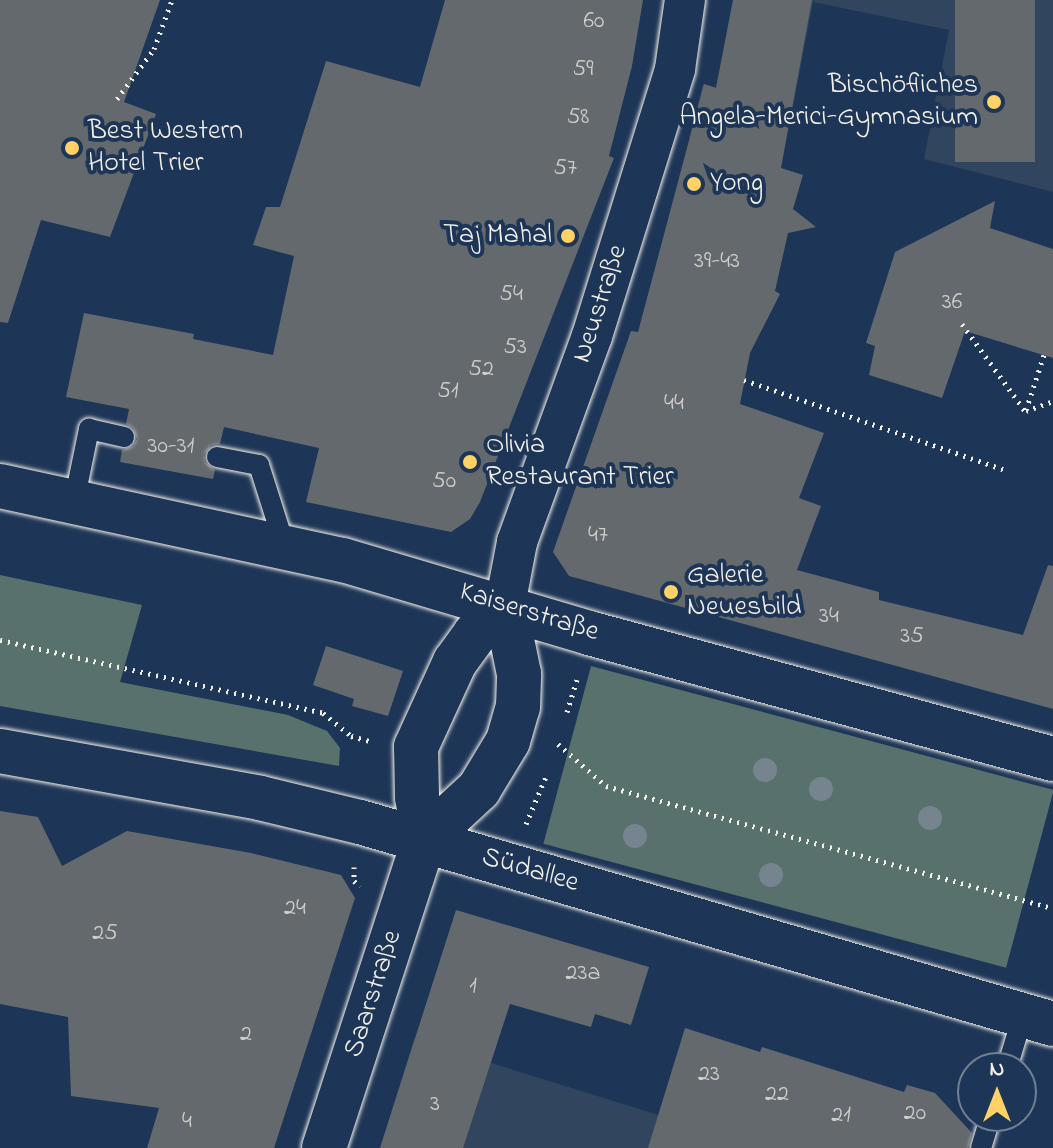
<!DOCTYPE html>
<meta charset="utf-8">
<style>
body{margin:0}
#map{position:relative;width:1053px;height:1148px;overflow:hidden;background:#1d3557;font-family:"Indie Flower",sans-serif}
div>[style]{position:absolute}
.built>*{inset:0;background:#32455e}
.green>*{inset:0;background:#58716d;transform-origin:0 0}
.building>*{inset:0;background:#64696e;transform-origin:0 0}
.path>*{height:5px;margin-top:-2.5px;transform-origin:0;background:repeating-linear-gradient(90deg,#f4f1e8 0 2px,transparent 0 8px)}
.roads{filter:drop-shadow(0 0 2px #f4f1e8) drop-shadow(0 0 2px #f4f1e8)}
.lane>*{height:20px;margin:-10px;padding:0 10px;transform-origin:10px;border-radius:10px;background:#1d3557}
.street>*{height:40px;margin:-20px;padding:0 20px;transform-origin:20px;border-radius:20px;background:#1d3557}
.secondary>*{height:44px;margin:-22px;padding:0 22px;transform-origin:22px;border-radius:22px;background:#1d3557}
.trees>*{width:24px;height:24px;margin:-12px;border-radius:50%;background:#75848f}
.dots>*{width:22px;height:22px;translate:-50% -50%;box-sizing:border-box;border:4px solid #1d3557;border-radius:50%}
span{translate:-50% -50%;white-space:nowrap;text-align:center;line-height:1.15;-webkit-text-stroke:8px #1d3557;paint-order:stroke}
.number-label{font-size:24px;color:#d0cfca}
.number-label span{-webkit-text-stroke-width:0}
.poi-label{font-size:28px;color:#f4f1e8}
.right{translate:-100% -50%;text-align:right}
.left{translate:0 -50%;text-align:left}
.street-label{font-size:28px;color:#f4f1e8}
.north{position:absolute;left:957px;top:1052px;width:80px;height:80px;box-sizing:border-box;background:#1d3557;border:2px solid #738091;border-radius:50%;rotate:0deg;font-size:22px;font-weight:700;line-height:32px;text-align:center;color:#f4f1e8}
.north::after{content:'';display:block;margin:auto;width:28px;height:36px;background:#ffd166;clip-path:polygon(50% 0,100% 100%,50% 72%,0 100%)}
</style>
<div id="map">
<div class="built">
<div style="clip-path:polygon(733px 0,1053px 0,1053px 192px,924px 159px,949px 30px,813px 2px,791px 117px,787px 115px,772px 165px,689px 138px,703px 84px,716px 87px)"></div>
<div style="clip-path:polygon(414px 1039px,694px 1126px,722px 1148px,380px 1148px)"></div>
</div>
<div class="green">
<div style="clip-path:polygon(0 575px,142px 605px,120px 682px,288px 715px,327px 731px,340px 748px,339px 766px,0 706px)"></div>
<div style="left:591px;top:666px;width:479px;height:184px;rotate:15deg"></div>
</div>
<div class="building">
<div style="clip-path:polygon(0 0,160px 0,124px 102px,156px 114px,110px 237px,41px 220px,8px 323px,0 322px)"></div>
<div style="clip-path:polygon(445px 0,643px 0,632px 66px,609px 156px,614px 158px,480px 502px,470px 519px,451px 532px,306px 502px,319px 448px,224px 427px,220px 444px,212px 445px,204px 454px,205px 462px,215px 470px,213px 479px,120px 462px,122px 450px,133px 446px,137px 439px,133px 428px,126px 424px,129px 409px,66px 397px,84px 313px,194px 334px,193px 339px,273px 355px,294px 256px,253px 245px,266px 207px,280px 207px,326px 61px,420px 87px)"></div>
<div style="clip-path:polygon(733px 0,812px 0,781px 168px,803px 175px,793px 209px,816px 227px,788px 233px,775px 291px,780px 294px,750px 353px,740px 404px,824px 433px,799px 498px,821px 506px,797px 570px,879px 592px,879px 600px,1023px 635px,1048px 565px,1053px 566px,1053px 709px,569px 576px,553px 552px,631px 331px,638px 332px,704px 84px,716px 88px)"></div>
<div style="left:955px;top:0;width:80px;height:162px"></div>
<div style="clip-path:polygon(995px 201px,990px 228px,1053px 249px,1053px 358px,965px 331px,942px 398px,869px 375px,875px 346px,866px 343px,895px 252px)"></div>
<div style="clip-path:polygon(326px 646px,403px 671px,388px 716px,352px 706px,354px 699px,313px 685px)"></div>
<div style="clip-path:polygon(0 811px,38px 817px,62px 866px,127px 831px,251px 853px,341px 875px,355px 898px,274px 1148px,147px 1148px,159px 1108px,71px 1096px,68px 1017px,0 1004px)"></div>
<div style="clip-path:polygon(456px 910px,649px 967px,631px 1025px,595px 1014px,591px 1027px,510px 1004px,463px 1148px,380px 1148px)"></div>
<div style="clip-path:polygon(685px 1028px,760px 1052px,762px 1047px,904px 1092px,907px 1085px,935px 1093px,972px 1133px,968px 1148px,648px 1148px)"></div>
</div>
<div class="path">
<div style="left:117px;top:99px;width:62px;rotate:-53.5deg"></div>
<div style="left:154px;top:49px;width:52px;rotate:-69.8deg"></div>
<div style="left:962px;top:324px;width:107px;rotate:54.1deg"></div>
<div style="left:744px;top:380px;width:279px;rotate:19deg"></div>
<div style="left:1026px;top:410px;width:58px;rotate:-71.9deg"></div>
<div style="left:1026px;top:411px;width:29px;rotate:-20deg"></div>
<div style="left:0;top:640px;width:331px;rotate:12.7deg"></div>
<div style="left:323px;top:713px;width:36px;rotate:39deg"></div>
<div style="left:351px;top:736px;width:20px;rotate:15deg"></div>
<div style="left:567px;top:712px;width:34px;rotate:-73deg"></div>
<div style="left:558px;top:744px;width:64px;rotate:41.2deg"></div>
<div style="left:606px;top:786px;width:463px;rotate:15.3deg"></div>
<div style="left:526px;top:824px;width:54px;rotate:-67.2deg"></div>
<div style="left:354px;top:867px;width:14px;rotate:90deg"></div>
<div style="left:354px;top:881px;width:8px;rotate:40deg"></div>
</div>
<div class="roads">
<div class="lane">
<div style="left:217px;top:457px;width:43px;rotate:10.8deg"></div>
<div style="left:259px;top:465px;width:86px;rotate:72.4deg"></div>
<div style="left:74px;top:502px;width:75px;rotate:-78.4deg"></div>
<div style="left:89px;top:429px;width:36px;rotate:13deg"></div>
<div style="left:1007px;top:1068px;width:55px;rotate:-73.2deg"></div>
<div style="left:981px;top:1148px;width:34px;rotate:-73deg"></div>
</div>
<div class="street">
<div style="left:505px;top:605px;width:64px;rotate:-79.2deg"></div>
<div style="left:517px;top:542px;width:219px;rotate:-70deg"></div>
<div style="left:592px;top:336px;width:280px;rotate:-72.7deg"></div>
<div style="left:675px;top:69px;width:70px;rotate:-81.8deg"></div>
</div>
<div class="secondary">
<div style="left:0;top:486px;width:351px;rotate:12.2deg"></div>
<div style="left:343px;top:560px;width:257px;rotate:16.5deg"></div>
<div style="left:589px;top:633px;width:481px;rotate:15.2deg"></div>
<div style="left:0;top:751px;width:264px;rotate:10.2deg"></div>
<div style="left:260px;top:798px;width:103px;rotate:13.5deg"></div>
<div style="left:360px;top:822px;width:722px;rotate:16.25deg"></div>
<div style="left:424px;top:840px;width:75px;rotate:-42.8deg"></div>
<div style="left:479px;top:789px;width:56px;rotate:-58.9deg"></div>
<div style="left:508px;top:741px;width:35px;rotate:-74deg"></div>
<div style="left:518px;top:707px;width:33px;rotate:-88deg"></div>
<div style="left:519px;top:674px;width:70px;rotate:-101.5deg"></div>
<div style="left:324px;top:1148px;width:324px;rotate:-72deg"></div>
<div style="left:424px;top:840px;width:44px;rotate:-99.2deg"></div>
<div style="left:417px;top:797px;width:50px;rotate:-91.1deg"></div>
<div style="left:416px;top:747px;width:94px;rotate:-65.4deg"></div>
<div style="left:455px;top:662px;width:34px;rotate:-54deg"></div>
<div style="left:475px;top:634px;width:42px;rotate:-44deg"></div>
</div>
</div>
<div class="trees">
<div style="left:765px;top:770px"></div>
<div style="left:821px;top:789px"></div>
<div style="left:930px;top:818px"></div>
<div style="left:635px;top:836px"></div>
<div style="left:771px;top:875px"></div>
</div>
<div class="dots">
<div style="left:994px;top:102px;background:#ffd166"></div>
<div style="left:72px;top:148px;background:#ffd166"></div>
<div style="left:694px;top:184px;background:#ffd166"></div>
<div style="left:568px;top:236px;background:#ffd166"></div>
<div style="left:470px;top:462px;background:#ffd166"></div>
<div style="left:671px;top:592px;background:#ffd166"></div>
</div>
<div class="number-label">
<span style="left:594px;top:22px">60</span>
<span style="left:583px;top:70px">59</span>
<span style="left:578px;top:118px">58</span>
<span style="left:565px;top:169px">57</span>
<span style="left:717px;top:262px">39-43</span>
<span style="left:511px;top:295px">54</span>
<span style="left:952px;top:303px">36</span>
<span style="left:515px;top:348px">53</span>
<span style="left:481px;top:370px">52</span>
<span style="left:448px;top:392px">51</span>
<span style="left:674px;top:404px">44</span>
<span style="left:171px;top:447px">30-31</span>
<span style="left:444px;top:482px">50</span>
<span style="left:598px;top:536px">47</span>
<span style="left:829px;top:617px">34</span>
<span style="left:912px;top:637px">35</span>
<span style="left:295px;top:909px">24</span>
<span style="left:105px;top:934px">25</span>
<span style="left:583px;top:974px">23a</span>
<span style="left:473px;top:987px">1</span>
<span style="left:246px;top:1035px">2</span>
<span style="left:709px;top:1075px">23</span>
<span style="left:777px;top:1095px">22</span>
<span style="left:435px;top:1105px">3</span>
<span style="left:915px;top:1114px">20</span>
<span style="left:841px;top:1116px">21</span>
<span style="left:187px;top:1122px">4</span>
</div>
<div class="poi-label">
<span class="right" style="left:978px;top:102px">Bischöfliches<br>Angela-Merici-Gymnasium</span>
<span class="left" style="left:88px;top:148px">Best Western<br>Hotel Trier</span>
<span class="left" style="left:710px;top:184px">Yong</span>
<span class="right" style="left:552px;top:236px">Taj Mahal</span>
<span class="left" style="left:486px;top:462px">Olivia<br>Restaurant Trier</span>
<span class="left" style="left:687px;top:592px">Galerie<br>Neuesbild</span>
</div>
<div class="street-label">
<span style="left:601px;top:304px;rotate:-72deg">Neustraße</span>
<span style="left:529px;top:613px;rotate:17deg">Kaiserstraße</span>
<span style="left:530px;top:871px;rotate:16deg">Südallee</span>
<span style="left:374px;top:994px;rotate:-72deg">Saarstraße</span>
</div>
<div class="north">N</div>
</div>
